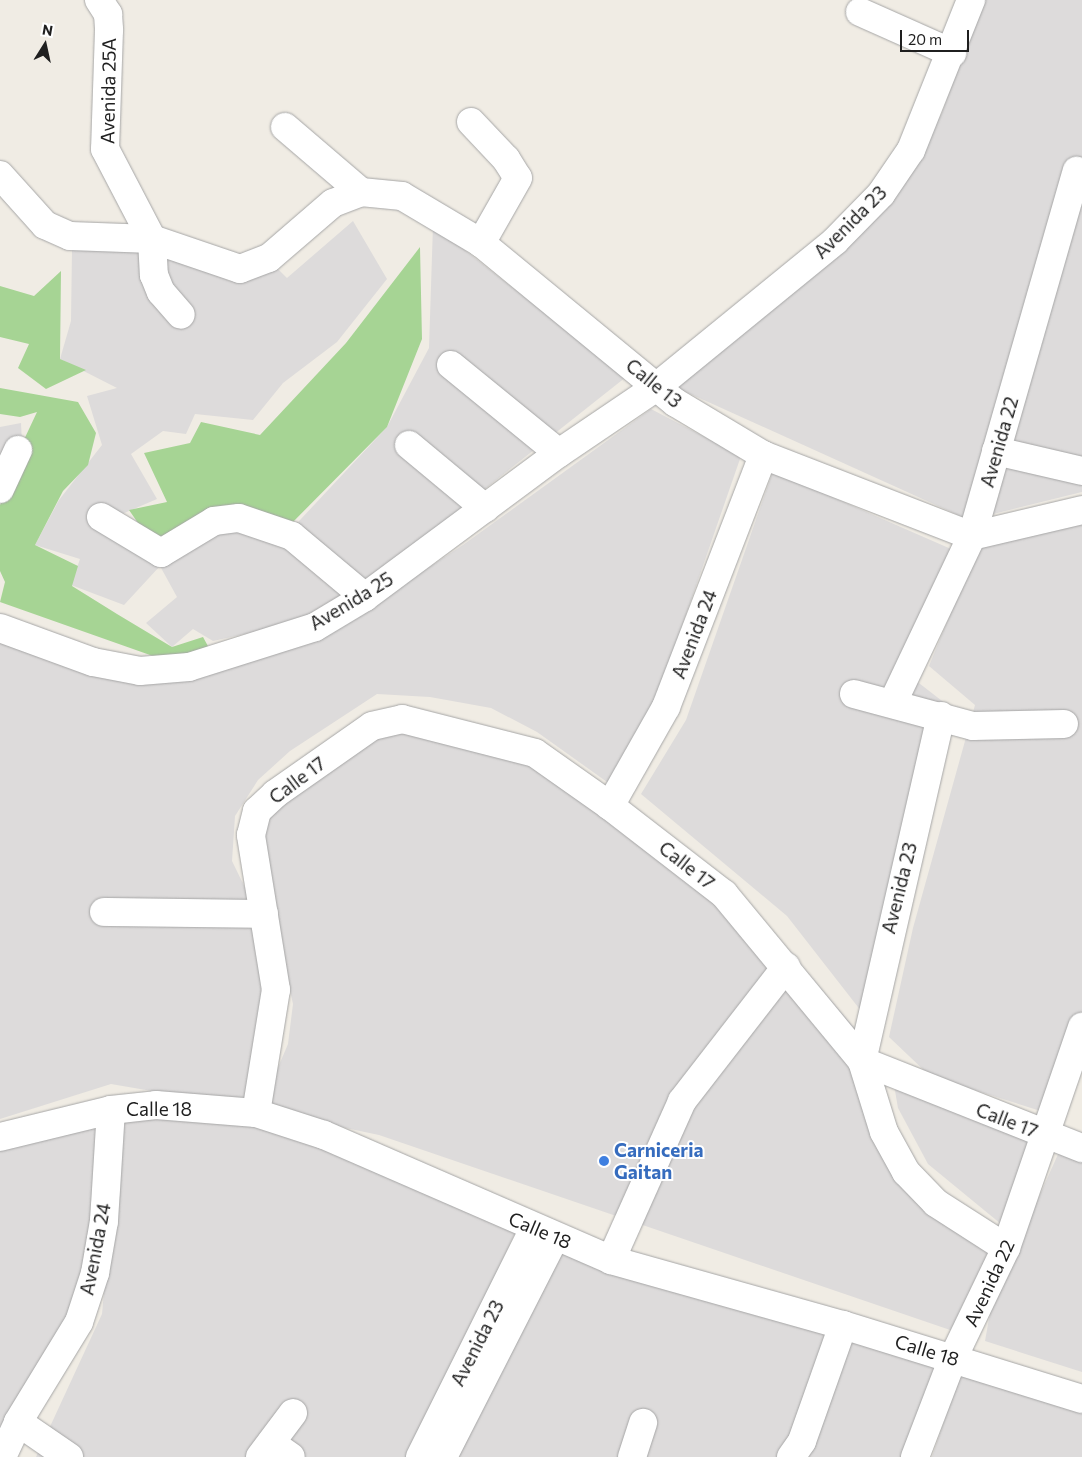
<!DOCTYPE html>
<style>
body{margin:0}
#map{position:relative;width:1082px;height:1457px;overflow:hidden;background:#f0ece4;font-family:Commissioner,sans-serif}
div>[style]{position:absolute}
.residential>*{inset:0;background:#dddbdb}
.forest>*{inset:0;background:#a6d494}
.roads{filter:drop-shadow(0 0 1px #a6a6a6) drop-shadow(0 0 1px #a6a6a6)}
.minor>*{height:28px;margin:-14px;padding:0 14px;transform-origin:14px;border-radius:14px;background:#fff}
.dots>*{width:14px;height:14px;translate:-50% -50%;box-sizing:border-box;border:2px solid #fff;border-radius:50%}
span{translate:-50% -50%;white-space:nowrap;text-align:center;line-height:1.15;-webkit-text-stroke:4px #fff;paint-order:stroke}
.street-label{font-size:19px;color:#1f1f1f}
.shop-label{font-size:19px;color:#366cbe;font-weight:700}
.left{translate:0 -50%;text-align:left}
.north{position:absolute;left:20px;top:20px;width:50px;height:50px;-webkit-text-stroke:4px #fff;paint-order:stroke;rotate:10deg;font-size:14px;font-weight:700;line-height:20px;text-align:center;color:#1f1f1f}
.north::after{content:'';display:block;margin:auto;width:18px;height:22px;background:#1f1f1f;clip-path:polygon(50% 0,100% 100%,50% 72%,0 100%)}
.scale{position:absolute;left:900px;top:30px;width:69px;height:22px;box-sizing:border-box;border:2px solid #1f1f1f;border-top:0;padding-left:6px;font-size:15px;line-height:18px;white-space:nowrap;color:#1f1f1f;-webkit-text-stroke:4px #fff;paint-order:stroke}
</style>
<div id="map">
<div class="residential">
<div style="clip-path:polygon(983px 0,1082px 0,1082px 492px,969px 520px,675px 387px,862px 229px,941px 115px)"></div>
<div style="clip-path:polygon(353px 221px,387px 279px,337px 342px,283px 383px,253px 420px,195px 414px,186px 434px,163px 431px,131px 454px,157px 499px,122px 514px,159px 565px,225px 521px,286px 535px,387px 427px,429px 348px,433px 225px,626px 377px,394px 561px,304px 621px,213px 641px,193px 629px,172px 647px,146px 623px,177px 597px,160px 566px,124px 605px,71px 585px,80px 559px,35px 545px,59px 500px,102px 445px,87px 396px,117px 388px,60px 359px,71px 321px,72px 250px,134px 247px,184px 254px,229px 281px,273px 264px,287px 278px)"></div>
<div style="clip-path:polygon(651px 409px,741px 456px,655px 704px,614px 787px,537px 732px,491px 708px,430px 697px,377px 694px,290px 751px,258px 780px,235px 816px,232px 861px,253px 904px,270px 1002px,245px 1107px,111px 1084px,0 1119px,0 634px,137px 678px,321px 638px,463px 545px)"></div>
<div style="clip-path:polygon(21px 423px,23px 463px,0 500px,0 427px)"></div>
<div style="clip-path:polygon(773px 471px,951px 549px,906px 673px,955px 711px,872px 1025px,787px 916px,641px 794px,686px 720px)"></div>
<div style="clip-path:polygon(1082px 517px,1082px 1012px,1047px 1113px,930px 1076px,889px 1037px,913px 928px,975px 705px,929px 666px,977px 549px)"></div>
<div style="clip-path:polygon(380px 715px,478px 728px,768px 926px,856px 1030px,914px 1167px,1000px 1254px,959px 1333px,379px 1135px,260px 1110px,288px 1044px,293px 1004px,252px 819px)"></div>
<div style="clip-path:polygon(894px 1085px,1038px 1139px,1001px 1224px,928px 1164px,898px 1108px)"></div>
<div style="clip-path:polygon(120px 1113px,247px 1121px,382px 1164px,516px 1231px,411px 1457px,36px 1457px,102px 1314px)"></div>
<div style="clip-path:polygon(100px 1122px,94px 1224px,76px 1307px,0 1432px,0 1142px)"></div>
<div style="clip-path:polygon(1059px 1152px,1082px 1159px,1082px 1372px,985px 1341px,992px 1302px)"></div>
<div style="clip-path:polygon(559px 1247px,941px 1366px,908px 1457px,446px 1457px)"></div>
<div style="clip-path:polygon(962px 1368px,1082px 1404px,1082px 1457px,932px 1457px)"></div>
</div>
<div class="forest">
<div style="clip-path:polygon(420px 247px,422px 339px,387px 427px,285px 530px,225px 509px,156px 549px,129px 510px,167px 502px,144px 453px,190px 443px,201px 422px,260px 435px,346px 343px)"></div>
<div style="clip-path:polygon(61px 271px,60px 359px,86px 370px,46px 389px,18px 368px,29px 344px,0 337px,0 286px,34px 296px)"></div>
<div style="clip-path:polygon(0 388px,78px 402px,96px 433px,88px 465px,63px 491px,35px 545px,78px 566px,72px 586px,117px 614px,172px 647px,203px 637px,209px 648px,167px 661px,0 602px,5px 582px,0 571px,0 505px,23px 463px,22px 444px,37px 412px,20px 417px,0 414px)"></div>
</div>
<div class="roads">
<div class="minor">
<div style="left:99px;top:0;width:17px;rotate:57deg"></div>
<div style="left:108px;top:14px;width:16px;rotate:86deg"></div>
<div style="left:109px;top:30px;width:119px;rotate:91.9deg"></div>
<div style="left:105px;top:149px;width:102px;rotate:62.4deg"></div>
<div style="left:152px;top:239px;width:36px;rotate:87deg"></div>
<div style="left:154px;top:275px;width:18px;rotate:68deg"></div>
<div style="left:161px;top:292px;width:30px;rotate:49deg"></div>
<div style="left:860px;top:12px;width:101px;rotate:24deg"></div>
<div style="left:471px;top:122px;width:51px;rotate:46.6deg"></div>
<div style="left:506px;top:159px;width:22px;rotate:58deg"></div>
<div style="left:518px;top:178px;width:75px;rotate:119.6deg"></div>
<div style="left:285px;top:127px;width:100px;rotate:40.5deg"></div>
<div style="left:0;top:175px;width:67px;rotate:48deg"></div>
<div style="left:45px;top:225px;width:27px;rotate:24deg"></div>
<div style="left:70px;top:236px;width:82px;rotate:2.1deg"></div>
<div style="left:152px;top:239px;width:93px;rotate:18.8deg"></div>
<div style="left:240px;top:269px;width:31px;rotate:-21deg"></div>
<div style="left:269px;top:258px;width:84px;rotate:-40.7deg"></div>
<div style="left:333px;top:203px;width:30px;rotate:-21deg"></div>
<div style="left:361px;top:192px;width:41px;rotate:5.6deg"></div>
<div style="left:402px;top:196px;width:92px;rotate:30.7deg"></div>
<div style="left:481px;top:243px;width:252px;rotate:39.4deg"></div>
<div style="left:676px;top:403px;width:101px;rotate:30.9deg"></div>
<div style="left:763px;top:455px;width:224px;rotate:21.2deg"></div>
<div style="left:972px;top:536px;width:113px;rotate:-13.3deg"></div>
<div style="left:451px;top:365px;width:139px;rotate:39.2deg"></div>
<div style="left:409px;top:445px;width:99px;rotate:39.7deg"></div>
<div style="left:996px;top:451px;width:88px;rotate:13.1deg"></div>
<div style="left:0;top:489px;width:43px;rotate:-65.2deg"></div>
<div style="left:101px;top:517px;width:70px;rotate:31deg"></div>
<div style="left:161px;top:553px;width:62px;rotate:-31.1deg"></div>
<div style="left:214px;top:521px;width:25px;rotate:-7deg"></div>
<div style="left:239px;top:518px;width:56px;rotate:18.8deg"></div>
<div style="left:292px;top:536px;width:95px;rotate:39.9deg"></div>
<div style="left:0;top:628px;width:99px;rotate:20.1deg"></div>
<div style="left:93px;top:662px;width:48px;rotate:10.8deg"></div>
<div style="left:140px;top:671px;width:49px;rotate:-4.7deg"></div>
<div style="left:189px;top:667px;width:132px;rotate:-17.6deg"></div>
<div style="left:315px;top:627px;width:58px;rotate:-31deg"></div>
<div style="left:365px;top:597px;width:242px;rotate:-36.6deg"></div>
<div style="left:559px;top:453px;width:116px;rotate:-34.1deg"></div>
<div style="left:655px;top:388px;width:232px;rotate:-39.2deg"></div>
<div style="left:835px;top:241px;width:66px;rotate:-45.6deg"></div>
<div style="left:881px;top:194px;width:53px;rotate:-55.7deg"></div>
<div style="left:911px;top:150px;width:162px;rotate:-68.2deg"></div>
<div style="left:854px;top:694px;width:123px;rotate:15.1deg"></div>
<div style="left:973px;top:726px;width:91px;rotate:-1.3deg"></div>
<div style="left:893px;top:702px;width:184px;rotate:-64.6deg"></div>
<div style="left:972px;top:536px;width:380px;rotate:-74deg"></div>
<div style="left:941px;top:716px;width:354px;rotate:102.9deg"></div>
<div style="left:862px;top:1061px;width:74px;rotate:72.8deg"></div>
<div style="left:884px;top:1132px;width:46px;rotate:61.2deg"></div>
<div style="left:906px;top:1172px;width:43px;rotate:45.9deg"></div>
<div style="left:936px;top:1203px;width:83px;rotate:32.7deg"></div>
<div style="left:610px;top:806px;width:114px;rotate:-60.5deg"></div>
<div style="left:666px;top:707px;width:270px;rotate:-68.9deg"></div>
<div style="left:104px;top:912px;width:160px;rotate:0.7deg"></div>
<div style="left:256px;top:1113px;width:125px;rotate:-80.8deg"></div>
<div style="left:276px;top:990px;width:157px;rotate:-99.2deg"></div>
<div style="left:251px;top:835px;width:25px;rotate:-76deg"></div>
<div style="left:257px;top:811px;width:25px;rotate:-43deg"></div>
<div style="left:275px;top:794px;width:118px;rotate:-35deg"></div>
<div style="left:372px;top:726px;width:31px;rotate:-13deg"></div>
<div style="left:402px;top:719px;width:137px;rotate:14.3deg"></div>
<div style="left:535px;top:753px;width:92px;rotate:35.2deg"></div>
<div style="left:610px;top:806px;width:144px;rotate:37.7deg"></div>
<div style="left:724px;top:894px;width:217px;rotate:50.4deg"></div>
<div style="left:862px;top:1061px;width:237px;rotate:21.6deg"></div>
<div style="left:0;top:1137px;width:114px;rotate:-13.7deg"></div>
<div style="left:111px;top:1110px;width:45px;rotate:-6.3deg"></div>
<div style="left:156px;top:1105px;width:100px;rotate:4.6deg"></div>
<div style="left:256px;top:1113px;width:71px;rotate:17.9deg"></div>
<div style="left:324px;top:1135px;width:313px;rotate:23.5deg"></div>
<div style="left:611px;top:1260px;width:241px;rotate:15.7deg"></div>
<div style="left:843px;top:1325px;width:250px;rotate:17.2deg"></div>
<div style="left:611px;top:1260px;width:174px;rotate:-65.9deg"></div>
<div style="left:682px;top:1101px;width:170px;rotate:-52.2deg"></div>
<div style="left:18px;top:1422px;width:62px;rotate:34.5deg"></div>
<div style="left:271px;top:1443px;width:24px;rotate:35deg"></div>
<div style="left:2px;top:1457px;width:38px;rotate:-65deg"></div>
<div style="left:18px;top:1422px;width:117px;rotate:-58.6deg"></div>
<div style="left:79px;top:1322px;width:52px;rotate:-71.9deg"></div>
<div style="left:95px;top:1273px;width:53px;rotate:-80.2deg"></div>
<div style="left:104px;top:1221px;width:111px;rotate:-86.4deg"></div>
<div style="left:260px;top:1457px;width:55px;rotate:-53.1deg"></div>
<div style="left:420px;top:1457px;width:256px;rotate:-63.5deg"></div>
<div style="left:443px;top:1457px;width:247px;rotate:-63deg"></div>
<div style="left:632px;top:1457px;width:36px;rotate:-72deg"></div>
<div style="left:791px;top:1457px;width:19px;rotate:-55deg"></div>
<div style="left:802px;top:1441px;width:123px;rotate:-70.5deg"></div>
<div style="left:915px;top:1457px;width:106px;rotate:-69deg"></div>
<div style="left:953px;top:1358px;width:122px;rotate:-64.3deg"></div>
<div style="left:1006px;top:1248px;width:234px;rotate:-71deg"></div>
</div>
</div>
<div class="dots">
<div style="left:604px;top:1161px;background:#3f7fe0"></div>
</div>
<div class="street-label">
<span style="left:108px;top:91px;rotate:-89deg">Avenida 25A</span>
<span style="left:850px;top:222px;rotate:-45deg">Avenida 23</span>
<span style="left:654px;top:383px;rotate:39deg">Calle 13</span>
<span style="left:999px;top:442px;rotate:-74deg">Avenida 22</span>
<span style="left:351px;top:601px;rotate:-31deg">Avenida 25</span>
<span style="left:694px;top:634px;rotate:-69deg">Avenida 24</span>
<span style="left:297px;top:780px;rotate:-37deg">Calle 17</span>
<span style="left:687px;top:865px;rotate:38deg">Calle 17</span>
<span style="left:899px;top:888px;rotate:-76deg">Avenida 23</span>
<span style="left:159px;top:1109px">Calle 18</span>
<span style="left:1007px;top:1120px;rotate:21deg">Calle 17</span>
<span style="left:540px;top:1230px;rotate:23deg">Calle 18</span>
<span style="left:95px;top:1249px;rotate:-79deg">Avenida 24</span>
<span style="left:989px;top:1283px;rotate:-65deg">Avenida 22</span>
<span style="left:477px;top:1343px;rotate:-63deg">Avenida 23</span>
<span style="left:927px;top:1350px;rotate:17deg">Calle 18</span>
</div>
<div class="shop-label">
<span class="left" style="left:614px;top:1161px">Carniceria<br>Gaitan</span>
</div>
<div class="north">N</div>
<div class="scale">20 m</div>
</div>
